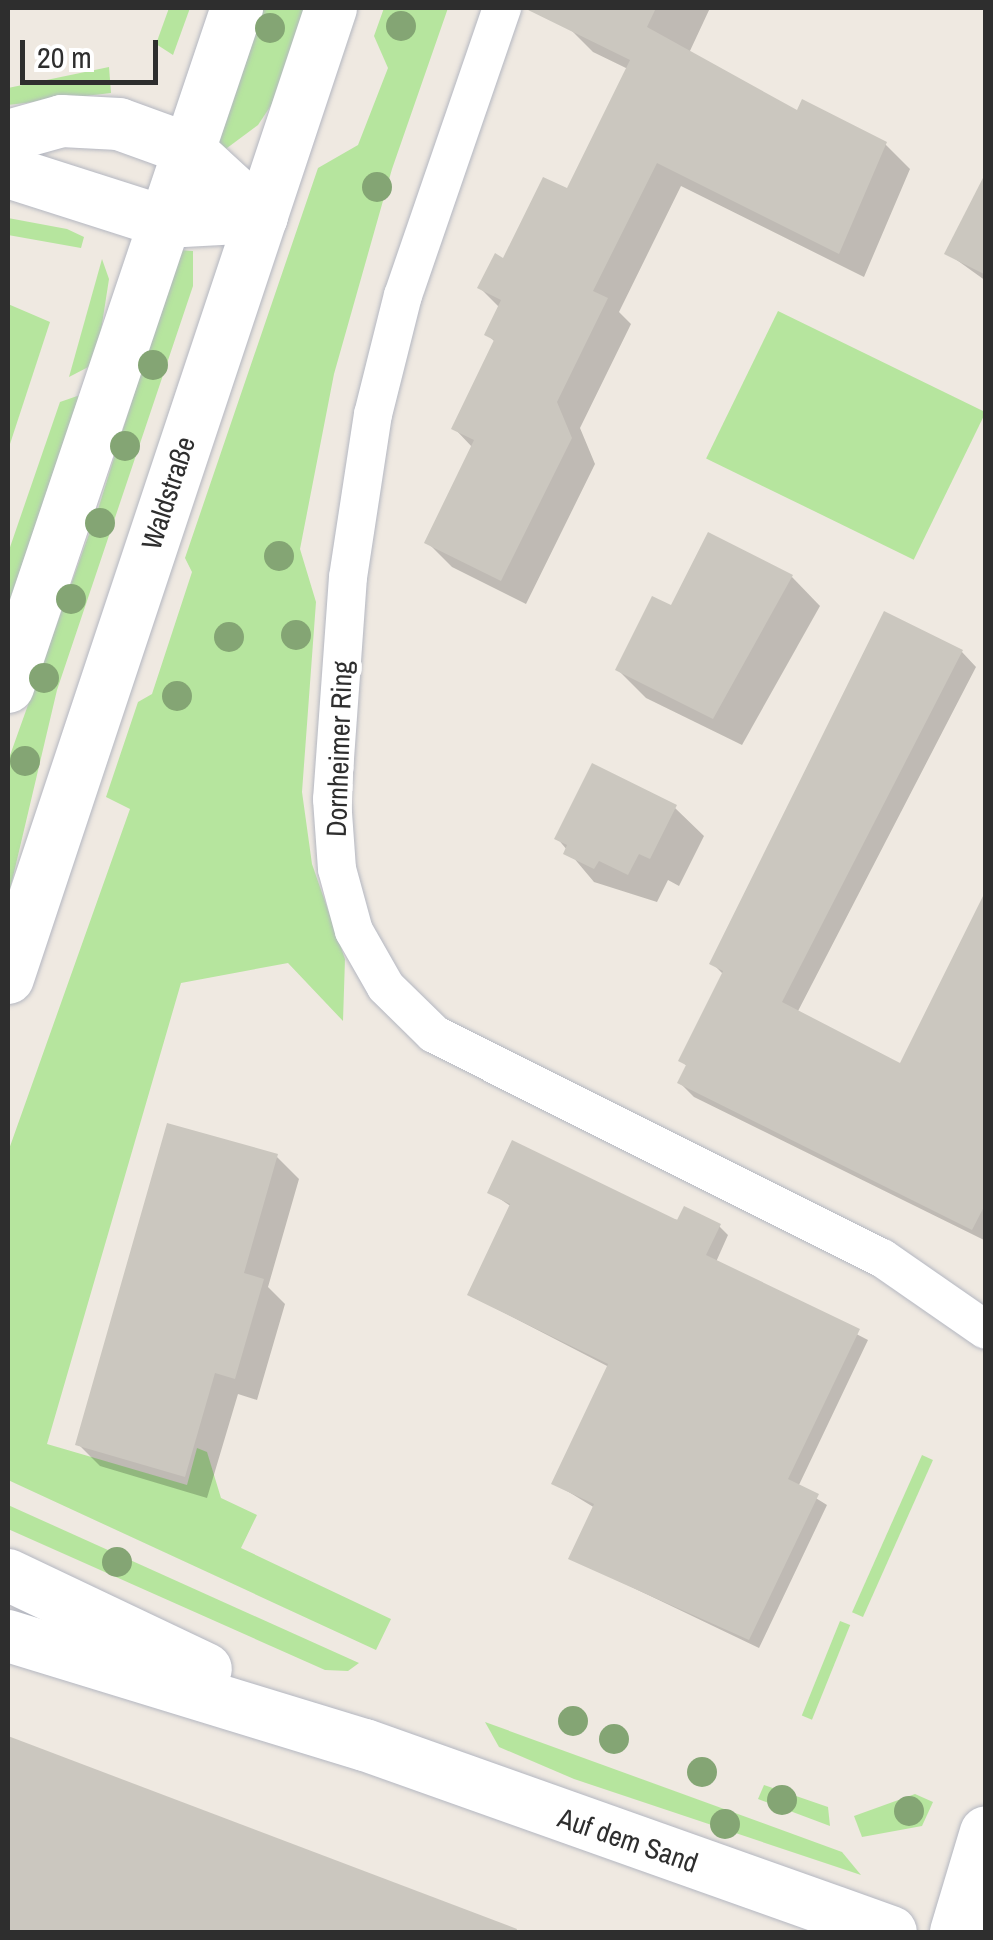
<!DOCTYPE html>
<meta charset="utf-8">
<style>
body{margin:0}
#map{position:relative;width:993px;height:1940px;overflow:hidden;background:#efe9e1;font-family:"Archivo Narrow",sans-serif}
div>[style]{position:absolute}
.green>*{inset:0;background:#b6e59e;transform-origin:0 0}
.shadow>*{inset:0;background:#0003}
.building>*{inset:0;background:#cbc7bf}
.roads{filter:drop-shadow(0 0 2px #b4b7c1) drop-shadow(0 0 2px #b4b7c1)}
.street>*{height:38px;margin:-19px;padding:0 19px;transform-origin:19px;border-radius:19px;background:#fff}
.secondary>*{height:52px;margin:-26px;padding:0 26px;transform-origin:26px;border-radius:26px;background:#fff}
.trees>*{width:30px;height:30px;margin:-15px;border-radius:50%;background:#84a574}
span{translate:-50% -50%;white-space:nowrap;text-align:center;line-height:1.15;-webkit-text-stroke:10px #fff;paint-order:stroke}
.street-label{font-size:28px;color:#2e2e2e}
.frame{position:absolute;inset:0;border:10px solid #2e2e2e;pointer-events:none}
.scale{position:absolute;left:20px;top:40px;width:138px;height:45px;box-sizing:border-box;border:5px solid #2e2e2e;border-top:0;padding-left:12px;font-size:30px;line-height:35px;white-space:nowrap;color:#2e2e2e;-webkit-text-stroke:8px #fff;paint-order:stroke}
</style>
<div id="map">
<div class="green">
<div style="clip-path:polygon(169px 8px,190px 8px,173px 55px,156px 44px)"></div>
<div style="clip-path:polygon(263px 8px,307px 8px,278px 95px,258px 125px,219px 154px,212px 151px)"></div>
<div style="clip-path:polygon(384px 8px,448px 8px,392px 169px,334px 374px,300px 549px,316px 602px,302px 792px,312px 864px,345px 959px,343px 1021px,288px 963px,181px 983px,47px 1444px,187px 1485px,197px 1448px,207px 1452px,221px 1498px,257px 1515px,241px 1548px,391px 1619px,376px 1650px,8px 1480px,8px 1152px,130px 809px,106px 797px,138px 702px,152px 694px,192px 572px,185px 558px,318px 168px,358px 145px,388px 68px,374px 36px)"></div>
<div style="clip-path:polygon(109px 67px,111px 93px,8px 105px,8px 88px)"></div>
<div style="clip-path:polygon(8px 218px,67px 229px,84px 237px,81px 248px,8px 235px)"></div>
<div style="clip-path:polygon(179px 250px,193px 251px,193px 286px,57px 690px,8px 898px,8px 761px,99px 506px)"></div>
<div style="clip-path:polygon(102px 259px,109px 279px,96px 363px,69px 377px)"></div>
<div style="clip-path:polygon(8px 304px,50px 322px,8px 450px)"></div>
<div style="left:778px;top:311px;width:231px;height:164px;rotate:26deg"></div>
<div style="clip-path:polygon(86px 393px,8px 615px,8px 553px,60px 402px)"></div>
<div style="left:922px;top:1455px;width:12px;height:172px;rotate:24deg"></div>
<div style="clip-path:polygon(8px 1505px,359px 1663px,348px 1671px,325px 1670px,8px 1529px)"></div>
<div style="left:840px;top:1621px;width:11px;height:102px;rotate:22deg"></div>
<div style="clip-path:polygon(485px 1722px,842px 1852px,861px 1875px,574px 1779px,499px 1747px)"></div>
<div style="clip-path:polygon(764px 1785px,828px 1807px,830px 1826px,758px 1799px)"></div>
<div style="clip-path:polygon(915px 1794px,933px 1802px,922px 1826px,862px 1837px,854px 1816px)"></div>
</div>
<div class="shadow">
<div style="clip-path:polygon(579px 8px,710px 8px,689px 53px,798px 113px,885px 144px,910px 169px,864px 277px,681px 186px,619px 312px,631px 324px,580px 428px,595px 464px,526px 604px,452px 567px,427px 542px,473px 448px,454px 428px,495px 342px,487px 334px,500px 308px,480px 288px,568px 192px,628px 69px,593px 52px,568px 27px)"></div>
<div style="clip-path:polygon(986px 180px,986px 281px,947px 253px)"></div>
<div style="clip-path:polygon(792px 577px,820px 606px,742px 745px,646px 698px,618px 670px,672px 608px)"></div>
<div style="clip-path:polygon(885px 615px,962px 652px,976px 667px,797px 1013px,901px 1066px,986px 895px,986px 1241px,694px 1097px,680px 1083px,688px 1067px,681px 1061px,724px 975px,712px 963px)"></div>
<div style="clip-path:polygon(675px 808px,704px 836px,679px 886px,668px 880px,657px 902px,594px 882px,557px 838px)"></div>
<div style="clip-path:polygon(277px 1157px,299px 1179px,268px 1287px,285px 1304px,257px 1400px,238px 1394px,207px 1498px,100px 1466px,78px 1444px)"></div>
<div style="clip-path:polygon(490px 1192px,719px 1226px,728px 1235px,716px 1262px,868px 1340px,798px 1487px,827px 1505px,759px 1648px,571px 1558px,595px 1508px,554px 1483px,609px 1367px,470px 1295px,512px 1207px)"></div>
<div style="clip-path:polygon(8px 1738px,519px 1932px,8px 1932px)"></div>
</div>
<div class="building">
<div style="clip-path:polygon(524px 8px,656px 8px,647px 27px,797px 110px,802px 99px,887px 142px,839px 254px,657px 163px,593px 291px,608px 298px,557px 402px,572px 438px,501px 581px,424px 543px,474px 440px,451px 429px,494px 340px,484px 335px,501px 300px,477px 288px,495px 253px,503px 258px,543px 177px,567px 188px,630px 60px)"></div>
<div style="clip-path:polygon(986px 172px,986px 275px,944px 254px)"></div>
<div style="clip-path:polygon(708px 532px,793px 575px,713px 719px,615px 670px,652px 596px,671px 605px)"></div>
<div style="clip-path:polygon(884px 611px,963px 650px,782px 1002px,900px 1063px,986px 890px,986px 1203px,972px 1230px,677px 1083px,686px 1065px,678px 1061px,723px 971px,709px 964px)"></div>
<div style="clip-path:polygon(592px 763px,677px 805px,650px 859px,639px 854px,628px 875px,599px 861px,594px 869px,563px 854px,567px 845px,554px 839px)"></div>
<div style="clip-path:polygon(167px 1123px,278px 1154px,244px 1273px,264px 1279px,235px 1379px,215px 1373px,185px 1477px,75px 1445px)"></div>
<div style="clip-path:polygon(512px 1140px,677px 1220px,684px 1206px,721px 1224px,706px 1255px,860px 1329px,788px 1479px,819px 1494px,749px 1640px,568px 1559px,594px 1504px,551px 1484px,608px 1364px,467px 1295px,510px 1204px,487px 1193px)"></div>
<div style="clip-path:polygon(8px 1736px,517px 1929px,516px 1932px,8px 1932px)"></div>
</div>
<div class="roads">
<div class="street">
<div style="left:502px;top:8px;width:304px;rotate:109deg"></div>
<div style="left:403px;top:295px;width:123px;rotate:104.1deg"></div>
<div style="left:373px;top:414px;width:165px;rotate:98.7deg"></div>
<div style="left:348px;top:577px;width:223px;rotate:94.1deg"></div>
<div style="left:332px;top:799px;width:70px;rotate:85.9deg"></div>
<div style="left:337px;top:869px;width:64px;rotate:74.7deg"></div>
<div style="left:354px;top:931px;width:64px;rotate:60.3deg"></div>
<div style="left:386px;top:987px;width:67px;rotate:44.4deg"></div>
<div style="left:434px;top:1034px;width:501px;rotate:26.57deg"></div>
<div style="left:882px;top:1258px;width:126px;rotate:34.7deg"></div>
</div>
<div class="secondary">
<div style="left:8px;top:136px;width:56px;rotate:-15.5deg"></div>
<div style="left:62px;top:121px;width:57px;rotate:3deg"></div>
<div style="left:119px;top:124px;width:73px;rotate:19.9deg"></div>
<div style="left:188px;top:149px;width:100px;rotate:42.6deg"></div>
<div style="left:8px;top:172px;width:165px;rotate:17.7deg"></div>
<div style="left:165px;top:222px;width:97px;rotate:-3deg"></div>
<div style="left:8px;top:687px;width:717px;rotate:-71.36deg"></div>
<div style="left:8px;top:978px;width:1022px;rotate:-71.58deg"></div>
<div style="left:8px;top:1575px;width:219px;rotate:25.4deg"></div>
<div style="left:8px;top:1636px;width:373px;rotate:17deg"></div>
<div style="left:365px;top:1745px;width:558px;rotate:19.57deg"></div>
<div style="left:956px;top:1932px;width:104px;rotate:-73.3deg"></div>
</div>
</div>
<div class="trees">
<div style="left:401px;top:26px"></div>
<div style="left:270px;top:28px"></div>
<div style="left:377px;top:187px"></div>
<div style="left:153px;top:365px"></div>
<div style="left:125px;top:446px"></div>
<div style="left:100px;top:523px"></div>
<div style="left:279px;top:556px"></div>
<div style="left:71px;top:599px"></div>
<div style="left:296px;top:635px"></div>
<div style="left:229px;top:637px"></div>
<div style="left:44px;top:678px"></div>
<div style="left:177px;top:696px"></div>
<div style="left:25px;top:761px"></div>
<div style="left:117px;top:1562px"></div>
<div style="left:573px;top:1721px"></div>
<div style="left:614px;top:1739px"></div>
<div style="left:702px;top:1772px"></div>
<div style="left:782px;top:1800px"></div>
<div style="left:909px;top:1811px"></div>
<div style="left:725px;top:1824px"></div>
</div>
<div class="street-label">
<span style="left:168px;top:493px;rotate:-72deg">Waldstraße</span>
<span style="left:339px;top:749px;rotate:-88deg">Dornheimer Ring</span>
<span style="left:628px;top:1840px;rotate:19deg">Auf dem Sand</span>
</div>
<div class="frame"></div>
<div class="scale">20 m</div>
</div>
